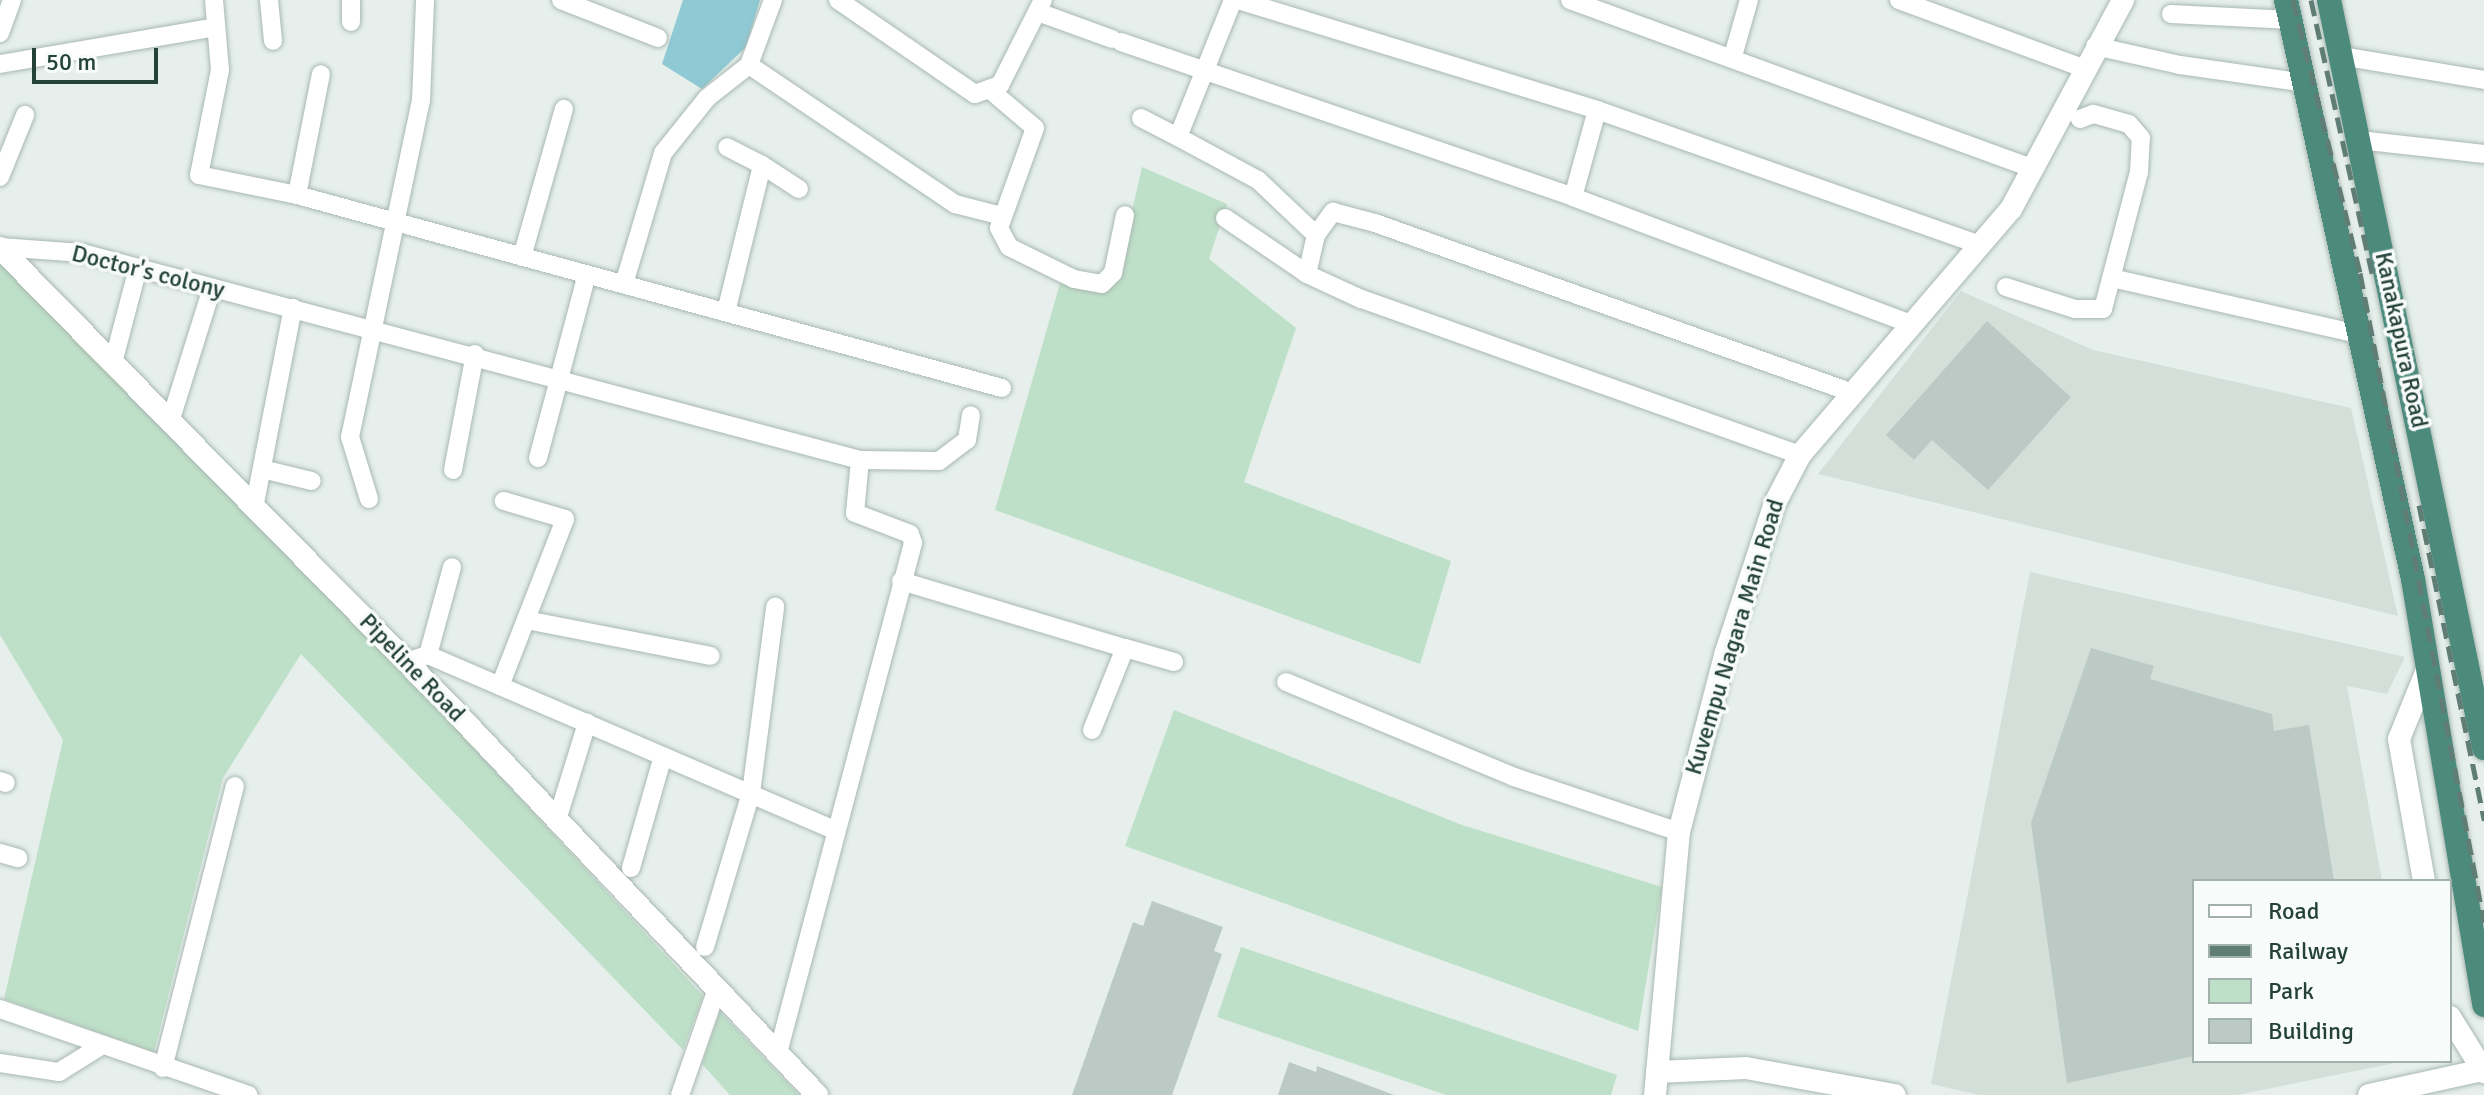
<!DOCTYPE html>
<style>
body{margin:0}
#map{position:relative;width:2484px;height:1095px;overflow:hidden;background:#e6efeb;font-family:Signika,sans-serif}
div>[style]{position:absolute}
.built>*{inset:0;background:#d4dfda}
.green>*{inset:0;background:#bfe0c8}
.water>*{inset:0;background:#8ec9d4}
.building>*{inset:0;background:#bbcac4}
.roads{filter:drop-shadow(0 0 2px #a8b8b2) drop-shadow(0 0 2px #a8b8b2)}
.minor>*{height:18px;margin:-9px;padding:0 9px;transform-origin:9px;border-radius:9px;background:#fff}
.tertiary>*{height:22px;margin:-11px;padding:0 11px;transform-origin:11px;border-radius:11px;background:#fff}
.trunk>*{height:24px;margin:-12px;padding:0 12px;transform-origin:12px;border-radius:12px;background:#4c8a7c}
.rail>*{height:5px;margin-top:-2.5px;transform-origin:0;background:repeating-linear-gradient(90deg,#5f7d75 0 16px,transparent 0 24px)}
span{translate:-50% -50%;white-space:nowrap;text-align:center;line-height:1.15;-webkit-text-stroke:7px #f7fbf9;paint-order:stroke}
.street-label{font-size:24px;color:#24423a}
.legend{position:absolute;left:2192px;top:879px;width:260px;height:184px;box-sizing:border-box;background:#f7fbf9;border:2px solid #a3b1ad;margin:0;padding:10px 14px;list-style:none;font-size:24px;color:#24423a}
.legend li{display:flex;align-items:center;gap:16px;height:40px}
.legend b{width:40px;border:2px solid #a3b1ad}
.scale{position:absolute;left:32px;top:48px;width:126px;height:36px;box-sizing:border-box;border:4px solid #24423a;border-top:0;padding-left:10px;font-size:24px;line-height:28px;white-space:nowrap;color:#24423a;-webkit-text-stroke:6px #f7fbf9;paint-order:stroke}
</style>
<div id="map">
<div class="built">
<div style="clip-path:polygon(1961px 291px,2093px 350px,2351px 408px,2398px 616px,1818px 474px)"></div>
<div style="clip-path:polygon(2030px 572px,2405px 657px,2387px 694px,2347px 686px,2382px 881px,2194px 881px,2194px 1061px,2405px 1061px,2237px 1095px,1979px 1095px,1931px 1084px)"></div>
</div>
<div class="green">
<div style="clip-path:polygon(1142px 167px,1227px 204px,1209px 259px,1296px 328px,1244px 482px,1451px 561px,1420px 664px,995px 510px,1065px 266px,1115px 285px)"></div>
<div style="clip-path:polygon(0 258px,321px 583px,703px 996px,683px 1050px,301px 654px,223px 778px,154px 1052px,4px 999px,63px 740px,0 635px)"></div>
<div style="clip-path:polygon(1174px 710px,1462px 825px,1662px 887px,1638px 1031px,1125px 846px)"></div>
<div style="clip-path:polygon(1241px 947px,1617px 1075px,1611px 1095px,1446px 1095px,1217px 1017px)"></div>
<div style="clip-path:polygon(720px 1012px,799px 1095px,730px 1095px,702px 1064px)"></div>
</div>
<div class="water">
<div style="clip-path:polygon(683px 0,760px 0,746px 47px,702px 89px,662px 64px)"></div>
</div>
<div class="building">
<div style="clip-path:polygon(1987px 321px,2071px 397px,1988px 490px,1932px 440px,1914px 460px,1886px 435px)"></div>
<div style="clip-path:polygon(2091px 648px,2154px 666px,2150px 679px,2272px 714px,2274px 731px,2309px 725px,2334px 881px,2194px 881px,2194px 1056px,2067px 1083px,2031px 823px)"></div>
<div style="clip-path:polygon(1152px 901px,1223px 927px,1214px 951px,1222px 954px,1172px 1095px,1072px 1095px,1133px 922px,1143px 926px)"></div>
<div style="clip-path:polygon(1289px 1062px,1316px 1072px,1317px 1066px,1394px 1095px,1278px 1095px)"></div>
</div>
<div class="roads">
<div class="minor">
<div style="left:214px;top:0;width:70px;rotate:85.1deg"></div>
<div style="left:220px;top:70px;width:107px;rotate:101.3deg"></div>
<div style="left:199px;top:175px;width:100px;rotate:11.5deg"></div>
<div style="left:297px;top:195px;width:731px;rotate:15.31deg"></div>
<div style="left:269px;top:0;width:41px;rotate:84.4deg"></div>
<div style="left:351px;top:0;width:22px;rotate:90deg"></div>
<div style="left:561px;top:0;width:104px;rotate:21.4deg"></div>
<div style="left:773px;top:0;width:69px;rotate:110.3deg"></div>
<div style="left:749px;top:65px;width:249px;rotate:34deg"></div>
<div style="left:955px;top:204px;width:49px;rotate:14.3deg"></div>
<div style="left:838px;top:0;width:166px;rotate:34.5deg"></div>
<div style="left:975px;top:94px;width:27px;rotate:-20deg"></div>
<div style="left:1000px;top:85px;width:95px;rotate:-63.2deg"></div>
<div style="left:1238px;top:0;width:375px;rotate:17deg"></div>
<div style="left:1597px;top:110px;width:90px;rotate:105.4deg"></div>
<div style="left:1570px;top:0;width:494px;rotate:20deg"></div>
<div style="left:1899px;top:0;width:196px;rotate:20.3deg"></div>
<div style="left:1038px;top:12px;width:79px;rotate:20deg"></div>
<div style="left:2171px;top:14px;width:120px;rotate:2.9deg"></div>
<div style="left:0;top:33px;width:35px;rotate:-70deg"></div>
<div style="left:1121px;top:42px;width:478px;rotate:18.9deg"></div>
<div style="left:1573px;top:197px;width:363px;rotate:20.6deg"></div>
<div style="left:2095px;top:46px;width:87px;rotate:12.6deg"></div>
<div style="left:2180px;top:65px;width:128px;rotate:8.1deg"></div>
<div style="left:1733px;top:56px;width:58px;rotate:-74.1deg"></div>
<div style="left:2341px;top:56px;width:145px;rotate:9.5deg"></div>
<div style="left:0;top:64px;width:219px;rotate:-9.7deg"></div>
<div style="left:989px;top:89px;width:60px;rotate:40.3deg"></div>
<div style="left:1035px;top:128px;width:106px;rotate:109.8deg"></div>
<div style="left:999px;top:228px;width:21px;rotate:62deg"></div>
<div style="left:1009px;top:247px;width:72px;rotate:26.2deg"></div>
<div style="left:1074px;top:279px;width:28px;rotate:10deg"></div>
<div style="left:1102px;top:284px;width:16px;rotate:-45deg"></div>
<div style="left:1113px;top:273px;width:59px;rotate:-78.3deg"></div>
<div style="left:1597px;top:110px;width:407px;rotate:19.4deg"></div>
<div style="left:1141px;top:118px;width:42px;rotate:27.2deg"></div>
<div style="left:1178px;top:137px;width:148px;rotate:-68.1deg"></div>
<div style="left:1178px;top:137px;width:91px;rotate:28.3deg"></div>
<div style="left:1258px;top:180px;width:80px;rotate:43.5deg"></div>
<div style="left:2359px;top:140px;width:126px;rotate:6.4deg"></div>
<div style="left:762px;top:165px;width:44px;rotate:33deg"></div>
<div style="left:0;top:177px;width:67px;rotate:-68deg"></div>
<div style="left:297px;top:195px;width:123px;rotate:-78.8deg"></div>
<div style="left:1225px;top:218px;width:99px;rotate:34.3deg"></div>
<div style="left:0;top:247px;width:82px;rotate:4.2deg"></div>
<div style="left:82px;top:253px;width:805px;rotate:14.9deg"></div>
<div style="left:860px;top:460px;width:79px;rotate:0.7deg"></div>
<div style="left:939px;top:461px;width:35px;rotate:-37deg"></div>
<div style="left:967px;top:440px;width:25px;rotate:-81deg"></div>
<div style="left:522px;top:257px;width:154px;rotate:-74.2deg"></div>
<div style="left:2116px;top:279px;width:249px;rotate:12.8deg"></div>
<div style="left:624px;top:284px;width:137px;rotate:-73.4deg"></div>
<div style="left:663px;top:153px;width:70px;rotate:-51.3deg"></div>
<div style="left:707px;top:98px;width:53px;rotate:-38.2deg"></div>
<div style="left:2006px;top:287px;width:72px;rotate:17.7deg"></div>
<div style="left:2075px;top:309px;width:28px"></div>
<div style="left:2103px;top:309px;width:142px;rotate:-75.3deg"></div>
<div style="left:2139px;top:172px;width:34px;rotate:-87deg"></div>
<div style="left:2141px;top:138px;width:18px;rotate:-131deg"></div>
<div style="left:2129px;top:124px;width:37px;rotate:-164deg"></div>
<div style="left:2093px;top:114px;width:14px;rotate:159deg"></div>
<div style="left:726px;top:312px;width:151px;rotate:-76.2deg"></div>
<div style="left:762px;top:165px;width:39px;rotate:-153deg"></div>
<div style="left:113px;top:363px;width:98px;rotate:-75.3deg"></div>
<div style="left:170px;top:422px;width:140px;rotate:-72.6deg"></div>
<div style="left:1800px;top:455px;width:466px;rotate:-160.4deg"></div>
<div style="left:1361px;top:299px;width:60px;rotate:-155.2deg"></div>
<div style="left:1307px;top:274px;width:40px;rotate:-77deg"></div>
<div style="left:1316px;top:235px;width:29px;rotate:-54deg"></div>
<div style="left:1333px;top:212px;width:43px;rotate:14.7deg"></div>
<div style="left:1375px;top:223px;width:507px;rotate:19.58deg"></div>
<div style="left:538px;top:458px;width:190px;rotate:-75.1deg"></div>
<div style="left:262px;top:469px;width:51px;rotate:13.5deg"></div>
<div style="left:453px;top:470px;width:118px;rotate:-79.3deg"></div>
<div style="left:369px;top:499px;width:65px;rotate:-107deg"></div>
<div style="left:350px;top:437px;width:343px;rotate:-78.1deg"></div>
<div style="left:421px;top:101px;width:101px;rotate:-87.7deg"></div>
<div style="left:254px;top:508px;width:204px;rotate:-79deg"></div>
<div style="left:901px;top:581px;width:234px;rotate:16.7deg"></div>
<div style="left:526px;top:620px;width:188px;rotate:11deg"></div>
<div style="left:428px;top:655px;width:91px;rotate:-74.7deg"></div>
<div style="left:406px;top:662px;width:23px;rotate:-18deg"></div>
<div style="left:428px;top:655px;width:444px;rotate:23.3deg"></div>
<div style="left:1286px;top:682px;width:247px;rotate:22.6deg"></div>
<div style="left:1514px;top:777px;width:174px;rotate:18.4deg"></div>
<div style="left:500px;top:686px;width:179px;rotate:-68.7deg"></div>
<div style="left:565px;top:519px;width:64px;rotate:-163.6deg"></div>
<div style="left:1092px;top:730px;width:88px;rotate:-68.1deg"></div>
<div style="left:1125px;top:648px;width:51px;rotate:15.9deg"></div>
<div style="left:0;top:781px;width:6px;rotate:18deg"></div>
<div style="left:557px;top:820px;width:102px;rotate:-72.8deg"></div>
<div style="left:0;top:853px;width:19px;rotate:16deg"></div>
<div style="left:631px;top:868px;width:116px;rotate:-74.1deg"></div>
<div style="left:705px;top:947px;width:161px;rotate:-73.4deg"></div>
<div style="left:751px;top:793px;width:188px;rotate:-82.6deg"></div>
<div style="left:0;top:1009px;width:263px;rotate:19.1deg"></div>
<div style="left:778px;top:1053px;width:528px;rotate:-75.17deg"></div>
<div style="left:913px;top:543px;width:9px;rotate:-108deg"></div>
<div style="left:910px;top:534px;width:59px;rotate:-159.1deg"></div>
<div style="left:855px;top:513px;width:53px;rotate:-84.6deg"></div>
<div style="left:0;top:1063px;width:60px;rotate:8.7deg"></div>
<div style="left:59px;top:1072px;width:49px;rotate:-31.8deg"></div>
<div style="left:163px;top:1068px;width:291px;rotate:-75.7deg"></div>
<div style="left:680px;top:1095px;width:112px;rotate:-70.8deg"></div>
</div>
<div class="tertiary">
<div style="left:0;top:248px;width:638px;rotate:45.51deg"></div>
<div style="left:447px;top:703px;width:539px;rotate:46.65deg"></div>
<div style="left:2424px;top:881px;width:144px;rotate:-100deg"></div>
<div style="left:2399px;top:739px;width:74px;rotate:-67.9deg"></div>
<div style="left:2450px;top:1017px;width:65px;rotate:58.3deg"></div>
<div style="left:1657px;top:1072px;width:89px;rotate:-2.6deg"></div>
<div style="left:1746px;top:1068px;width:151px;rotate:10.3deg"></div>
<div style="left:1655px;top:1095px;width:264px;rotate:-84.8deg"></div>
<div style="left:1679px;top:832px;width:183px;rotate:-75.4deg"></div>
<div style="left:1725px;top:655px;width:160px;rotate:-71.8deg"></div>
<div style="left:1775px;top:503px;width:54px;rotate:-62.5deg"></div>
<div style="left:1800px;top:455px;width:324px;rotate:-49.4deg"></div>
<div style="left:2011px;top:209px;width:237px;rotate:-61.8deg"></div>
<div style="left:2369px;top:1095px;width:117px;rotate:-12.4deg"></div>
</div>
<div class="trunk">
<div style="left:2286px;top:0;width:593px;rotate:77.63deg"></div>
<div style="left:2413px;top:579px;width:432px;rotate:80.5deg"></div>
<div style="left:2329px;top:0;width:764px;rotate:78.29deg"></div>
</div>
</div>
<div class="rail">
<div style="left:2293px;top:0;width:281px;rotate:76.2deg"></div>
<div style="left:2360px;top:273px;width:661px;rotate:79.18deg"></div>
<div style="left:2311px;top:0;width:280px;rotate:77.4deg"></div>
<div style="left:2419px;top:505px;width:322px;rotate:78.3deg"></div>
</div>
<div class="street-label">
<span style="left:148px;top:272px;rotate:14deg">Doctor's colony</span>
<span style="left:2401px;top:340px;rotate:78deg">Kanakapura Road</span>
<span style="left:1735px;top:637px;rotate:-73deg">Kuvempu Nagara Main Road</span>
<span style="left:412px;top:668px;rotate:46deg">Pipeline Road</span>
</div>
<ul class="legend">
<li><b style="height:10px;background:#fff"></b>Road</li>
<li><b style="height:10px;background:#5f7d75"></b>Railway</li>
<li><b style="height:22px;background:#bfe0c8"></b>Park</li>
<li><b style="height:22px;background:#bbcac4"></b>Building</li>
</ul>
<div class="scale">50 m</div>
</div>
